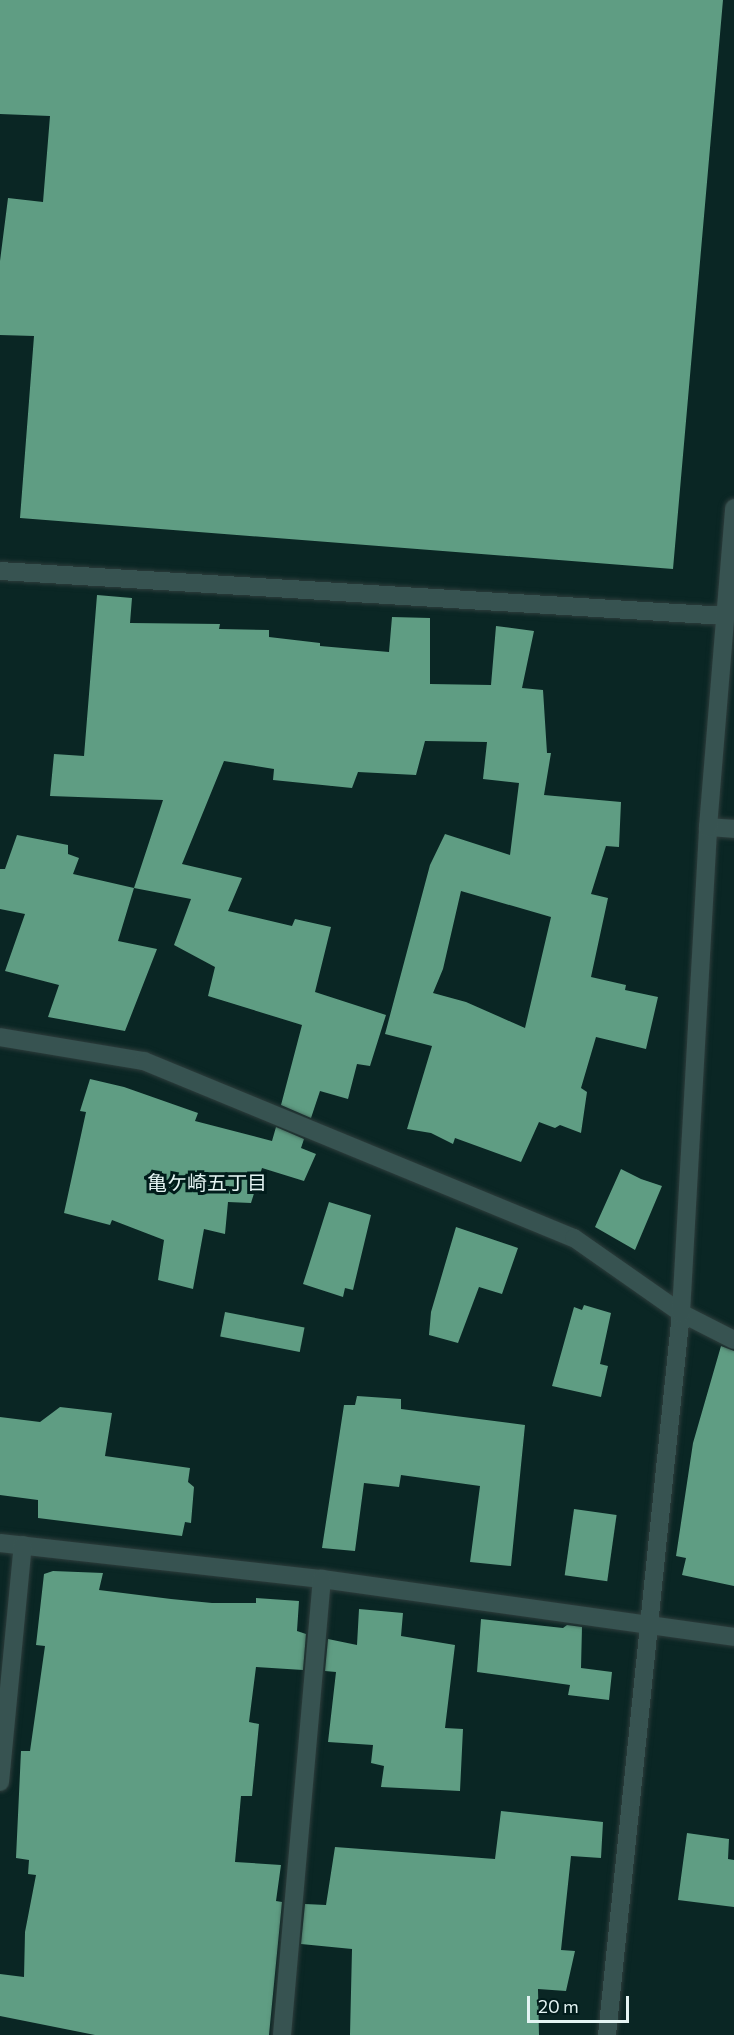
<!DOCTYPE html>
<meta charset="utf-8">
<style>
body{margin:0}
#map{position:relative;width:734px;height:2035px;overflow:hidden;background:#0a2624;font-family:Commissioner,"Noto Sans JP",sans-serif}
div>[style]{position:absolute}
.building>*{inset:0;background:#5f9d83;transform-origin:0 0}
.roads{filter:drop-shadow(0 0 2px #2e3d3c) drop-shadow(0 0 2px #2e3d3c)}
.minor>*{height:18px;margin:-9px;padding:0 9px;transform-origin:9px;border-radius:9px;background:#375351}
span{translate:-50% -50%;white-space:nowrap;text-align:center;line-height:1.15;-webkit-text-stroke:6px #011c1b;paint-order:stroke}
.neighbourhood-label{font-size:20px;color:#e4f4f3}
.scale{position:absolute;left:527px;top:1996px;width:102px;height:27px;box-sizing:border-box;border:3px solid #e4f4f3;border-top:0;padding-left:8px;font-size:18px;line-height:21px;white-space:nowrap;color:#e4f4f3;-webkit-text-stroke:4px #011c1b;paint-order:stroke}
</style>
<div id="map">
<div class="building">
<div style="clip-path:polygon(0 0,723px 0,673px 569px,20px 518px,34px 336px,0 335px,0 261px,8px 198px,43px 202px,50px 116px,0 114px)"></div>
<div style="clip-path:polygon(evenodd,97px 595px,132px 598px,130px 623px,220px 624px,219px 629px,269px 630px,269px 637px,320px 643px,320px 646px,389px 652px,392px 617px,430px 618px,430px 684px,491px 685px,496px 626px,534px 631px,522px 688px,543px 690px,547px 753px,551px 753px,544px 795px,621px 802px,619px 847px,606px 846px,591px 894px,608px 898px,591px 977px,626px 985px,625px 990px,658px 997px,646px 1049px,596px 1037px,581px 1088px,587px 1092px,581px 1133px,560px 1125px,555px 1128px,539px 1122px,521px 1162px,455px 1138px,453px 1144px,431px 1133px,407px 1129px,432px 1046px,385px 1034px,430px 865px,445px 834px,510px 855px,519px 783px,483px 779px,487px 742px,425px 741px,416px 775px,358px 772px,352px 788px,273px 780px,274px 769px,224px 761px,182px 864px,242px 878px,228px 911px,292px 926px,295px 919px,331px 927px,315px 992px,386px 1015px,370px 1066px,357px 1064px,348px 1099px,320px 1091px,311px 1118px,281px 1105px,302px 1025px,208px 996px,215px 967px,174px 945px,191px 899px,134px 888px,163px 800px,50px 796px,54px 754px,84px 756px,97px 595px,461px 891px,551px 917px,525px 1028px,466px 1002px,433px 993px,443px 969px,461px 891px)"></div>
<div style="clip-path:polygon(17px 835px,68px 845px,68px 854px,79px 858px,73px 874px,134px 888px,118px 941px,157px 949px,125px 1031px,48px 1017px,59px 985px,5px 971px,25px 914px,0 909px,0 869px,5px 869px)"></div>
<div style="clip-path:polygon(90px 1079px,124px 1087px,198px 1113px,195px 1121px,272px 1141px,276px 1127px,304px 1139px,301px 1148px,316px 1154px,304px 1181px,262px 1168px,251px 1203px,228px 1202px,225px 1234px,204px 1229px,193px 1289px,158px 1280px,164px 1240px,112px 1220px,110px 1225px,64px 1213px,86px 1112px,80px 1111px)"></div>
<div style="clip-path:polygon(621px 1169px,641px 1179px,662px 1186px,635px 1250px,595px 1227px)"></div>
<div style="clip-path:polygon(329px 1202px,371px 1215px,353px 1290px,345px 1288px,343px 1297px,303px 1284px)"></div>
<div style="clip-path:polygon(456px 1227px,518px 1248px,502px 1294px,479px 1287px,458px 1343px,429px 1335px,431px 1312px)"></div>
<div style="clip-path:polygon(584px 1305px,611px 1313px,600px 1364px,608px 1366px,601px 1397px,552px 1386px,574px 1307px,582px 1310px)"></div>
<div style="left:225px;top:1312px;width:81px;height:25px;rotate:11deg"></div>
<div style="clip-path:polygon(721px 1346px,734px 1351px,734px 1586px,682px 1575px,686px 1558px,676px 1556px,693px 1443px)"></div>
<div style="clip-path:polygon(357px 1396px,401px 1399px,401px 1409px,525px 1425px,511px 1566px,470px 1562px,480px 1486px,401px 1475px,399px 1487px,364px 1483px,355px 1551px,322px 1548px,344px 1405px,355px 1405px)"></div>
<div style="clip-path:polygon(60px 1407px,112px 1413px,105px 1456px,190px 1468px,188px 1482px,194px 1487px,191px 1523px,185px 1522px,182px 1536px,38px 1518px,38px 1500px,0 1495px,0 1417px,40px 1422px)"></div>
<div style="left:574px;top:1509px;width:43px;height:67px;rotate:8deg"></div>
<div style="clip-path:polygon(53px 1571px,103px 1573px,99px 1590px,171px 1599px,212px 1603px,256px 1603px,256px 1598px,299px 1601px,297px 1631px,306px 1634px,303px 1670px,256px 1667px,249px 1722px,259px 1724px,252px 1796px,241px 1796px,235px 1862px,281px 1865px,276px 1901px,282px 1902px,269px 2035px,95px 2035px,0 2016px,0 1974px,24px 1977px,25px 1932px,36px 1875px,28px 1874px,29px 1860px,16px 1858px,21px 1751px,30px 1751px,45px 1646px,36px 1645px,44px 1574px)"></div>
<div style="clip-path:polygon(359px 1609px,403px 1613px,401px 1636px,455px 1645px,445px 1728px,463px 1729px,460px 1791px,381px 1787px,384px 1766px,371px 1763px,373px 1745px,328px 1742px,336px 1672px,325px 1671px,328px 1639px,357px 1645px)"></div>
<div style="clip-path:polygon(481px 1619px,563px 1628px,567px 1625px,582px 1627px,581px 1668px,612px 1672px,609px 1700px,568px 1695px,570px 1685px,477px 1672px)"></div>
<div style="clip-path:polygon(501px 1811px,603px 1822px,601px 1858px,571px 1856px,561px 1950px,575px 1951px,566px 1991px,538px 1989px,539px 2035px,350px 2035px,352px 1949px,301px 1944px,305px 1904px,326px 1905px,335px 1847px,495px 1859px)"></div>
<div style="clip-path:polygon(687px 1833px,729px 1839px,728px 1859px,734px 1860px,734px 1907px,678px 1900px)"></div>
</div>
<div class="roads">
<div class="minor">
<div style="left:0;top:571px;width:726px;rotate:3.55deg"></div>
<div style="left:708px;top:827px;width:26px;rotate:4deg"></div>
<div style="left:0;top:1037px;width:146px;rotate:9.5deg"></div>
<div style="left:144px;top:1061px;width:465px;rotate:22.4deg"></div>
<div style="left:574px;top:1238px;width:131px;rotate:35deg"></div>
<div style="left:681px;top:1313px;width:59px;rotate:27deg"></div>
<div style="left:0;top:1543px;width:324px;rotate:6.4deg"></div>
<div style="left:322px;top:1579px;width:416px;rotate:8deg"></div>
<div style="left:0;top:1782px;width:238px;rotate:-84.5deg"></div>
<div style="left:282px;top:2035px;width:458px;rotate:-85deg"></div>
<div style="left:607px;top:2035px;width:726px;rotate:-84.15deg"></div>
<div style="left:681px;top:1313px;width:487px;rotate:-86.8deg"></div>
<div style="left:708px;top:827px;width:320px;rotate:-85.3deg"></div>
</div>
</div>
<div class="neighbourhood-label">
<span style="left:207px;top:1182px">亀ケ崎五丁目</span>
</div>
<div class="scale">20 m</div>
</div>
